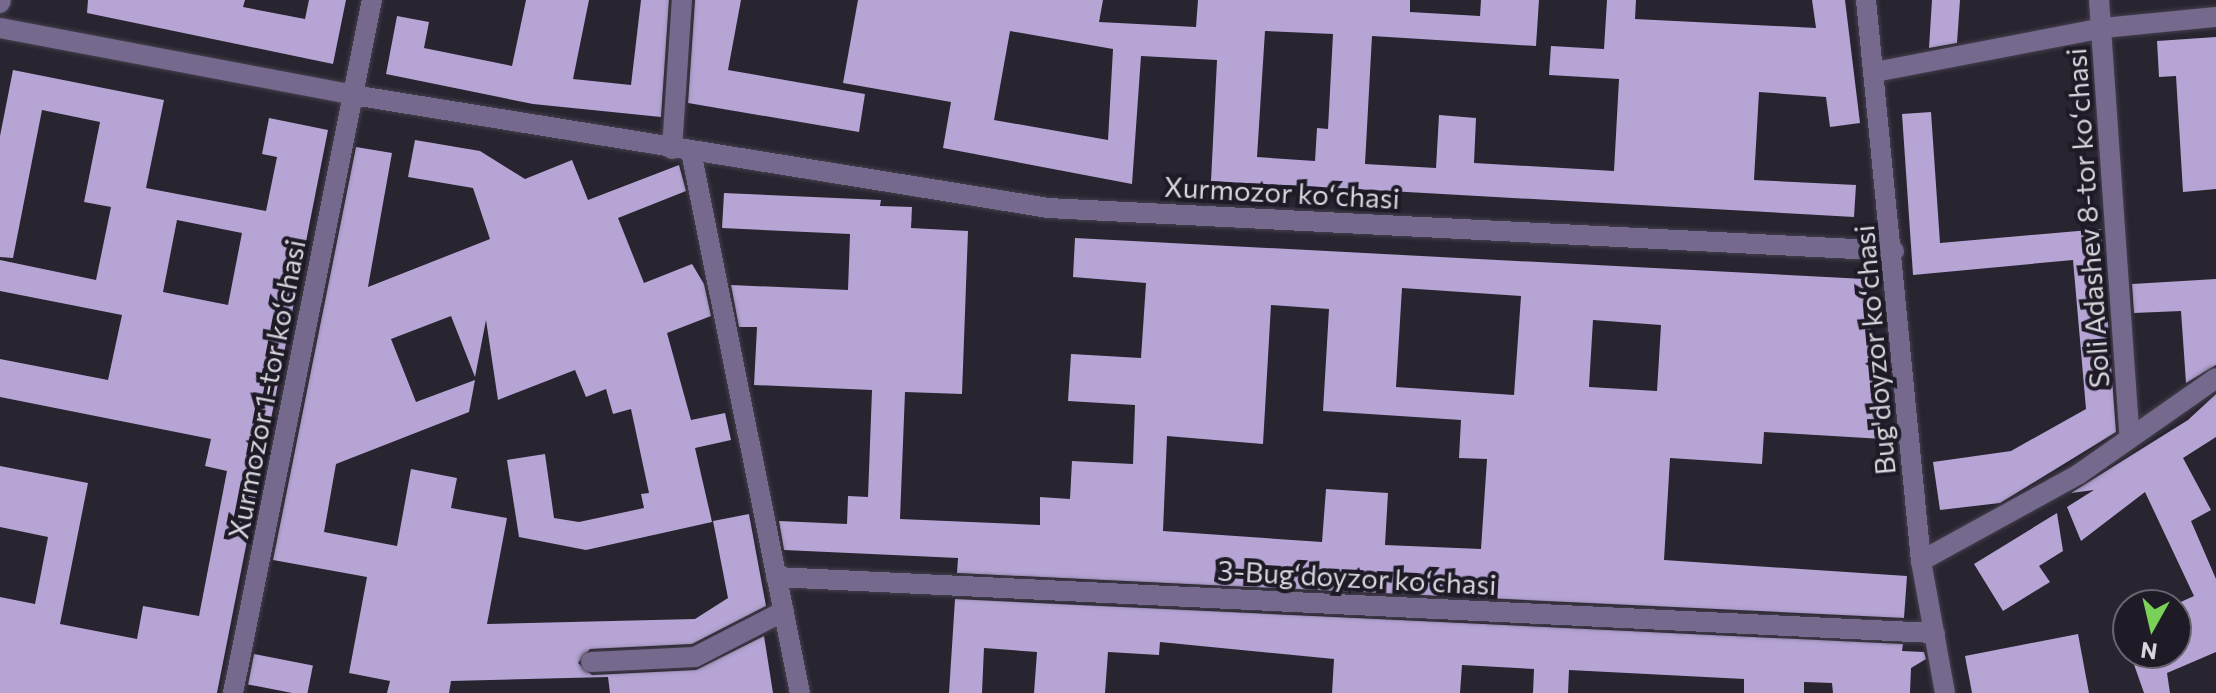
<!DOCTYPE html>
<meta charset="utf-8">
<style>
body{margin:0}
#map{position:relative;width:2216px;height:693px;overflow:hidden;background:#282430;font-family:Commissioner,sans-serif}
div>[style]{position:absolute}
.building>*{inset:0;background:#b5a4d4;transform-origin:0 0}
.roads{filter:drop-shadow(0 0 2px #44404c) drop-shadow(0 0 2px #44404c)}
.minor>*{height:20px;margin:-10px;padding:0 10px;transform-origin:10px;border-radius:10px;background:#76698e}
span{translate:-50% -50%;white-space:nowrap;text-align:center;line-height:1.15;-webkit-text-stroke:8px #1e1a26;paint-order:stroke}
.street-label{font-size:28px;color:#d8d5dd}
.north{position:absolute;left:2112px;top:589px;width:80px;height:80px;box-sizing:border-box;background:#1e1a26;border:2px solid #68656f;border-radius:50%;rotate:188deg;font-size:22px;font-weight:700;line-height:32px;text-align:center;color:#d8d5dd}
.north::after{content:'';display:block;margin:auto;width:28px;height:36px;background:#79d158;clip-path:polygon(50% 0,100% 100%,50% 72%,0 100%)}
</style>
<div id="map">
<div class="building">
<div style="clip-path:polygon(88px 0,245px 0,243px 7px,305px 19px,309px 0,346px 0,333px 64px,87px 13px)"></div>
<div style="clip-path:polygon(526px 0,589px 0,573px 79px,631px 85px,641px 0,669px 0,661px 117px,533px 104px,386px 74px,397px 16px,429px 22px,424px 48px,512px 66px)"></div>
<div style="clip-path:polygon(695px 0,741px 0,728px 70px,865px 94px,859px 132px,688px 103px)"></div>
<div style="clip-path:polygon(evenodd,858px 0,1103px 0,1099px 22px,1196px 27px,1198px 0,1410px 0,1410px 12px,1480px 16px,1481px 0,1539px 0,1536px 46px,1372px 36px,1365px 164px,1436px 168px,1439px 115px,1476px 118px,1474px 163px,1614px 171px,1619px 79px,1549px 75px,1551px 46px,1604px 49px,1607px 0,1636px 0,1635px 19px,1816px 28px,1812px 0,1845px 0,1860px 123px,1830px 127px,1826px 97px,1759px 92px,1754px 180px,1856px 185px,1854px 217px,1211px 181px,1217px 60px,1141px 56px,1132px 184px,943px 148px,951px 102px,843px 83px,858px 0,1010px 31px,1113px 49px,1108px 140px,994px 120px,1010px 31px,858px 0,1265px 31px,1333px 34px,1328px 129px,1317px 128px,1315px 161px,1257px 157px,1265px 31px)"></div>
<div style="clip-path:polygon(1932px 0,1960px 0,1957px 43px,1929px 48px)"></div>
<div style="clip-path:polygon(2216px 37px,2216px 189px,2183px 192px,2176px 76px,2159px 77px,2157px 41px)"></div>
<div style="clip-path:polygon(evenodd,13px 70px,164px 100px,146px 188px,266px 211px,277px 157px,262px 154px,269px 118px,328px 130px,217px 693px,0 693px,0 597px,35px 604px,48px 537px,0 527px,0 466px,88px 483px,60px 624px,137px 639px,143px 606px,199px 616px,227px 471px,205px 466px,211px 439px,0 397px,0 359px,108px 380px,122px 315px,0 291px,0 260px,96px 280px,111px 207px,84px 202px,100px 122px,42px 110px,13px 258px,0 257px,0 136px,13px 70px,177px 220px,242px 233px,228px 305px,163px 292px,177px 220px)"></div>
<div style="clip-path:polygon(1931px 112px,1940px 243px,2101px 229px,2116px 432px,2000px 503px,1940px 510px,1933px 462px,2011px 451px,2086px 409px,2073px 260px,1913px 275px,1902px 114px)"></div>
<div style="clip-path:polygon(415px 140px,480px 151px,525px 179px,572px 160px,588px 200px,679px 165px,686px 191px,618px 218px,644px 283px,692px 264px,704px 284px,711px 316px,667px 333px,691px 420px,725px 413px,731px 440px,695px 448px,712px 522px,586px 550px,519px 537px,507px 460px,545px 454px,554px 518px,579px 522px,644px 508px,641px 494px,649px 493px,631px 409px,613px 414px,606px 389px,586px 397px,575px 370px,498px 400px,486px 320px,475px 377px,451px 316px,391px 339px,416px 402px,475px 380px,469px 412px,336px 464px,324px 532px,397px 546px,411px 469px,457px 478px,451px 508px,507px 518px,487px 624px,695px 619px,728px 598px,713px 521px,749px 514px,766px 606px,692px 644px,590px 649px,578px 663px,592px 675px,696px 670px,764px 636px,773px 693px,610px 693px,608px 677px,451px 681px,449px 693px,387px 693px,390px 681px,349px 673px,367px 577px,273px 560px,356px 147px,392px 153px,368px 287px,490px 239px,473px 188px,408px 177px)"></div>
<div style="clip-path:polygon(evenodd,724px 193px,881px 200px,880px 206px,912px 207px,911px 228px,968px 231px,962px 394px,905px 392px,900px 519px,1040px 525px,1040px 497px,1070px 499px,1072px 461px,1133px 464px,1135px 405px,1068px 401px,1071px 354px,1141px 358px,1146px 283px,1073px 277px,1075px 238px,1865px 279px,1883px 439px,1764px 432px,1762px 464px,1670px 458px,1664px 560px,1907px 576px,1904px 618px,957px 573px,958px 558px,784px 550px,779px 521px,847px 524px,848px 496px,868px 497px,872px 390px,754px 385px,757px 327px,739px 327px,731px 285px,848px 290px,850px 234px,722px 228px,724px 193px,1402px 288px,1521px 296px,1514px 395px,1396px 387px,1402px 288px,724px 193px,1271px 305px,1329px 309px,1323px 411px,1461px 420px,1459px 458px,1487px 459px,1481px 549px,1385px 545px,1388px 493px,1326px 489px,1322px 542px,1163px 531px,1167px 436px,1263px 444px,1271px 305px,724px 193px,1593px 320px,1661px 325px,1657px 391px,1589px 387px,1593px 320px)"></div>
<div style="clip-path:polygon(2216px 279px,2216px 365px,2186px 383px,2181px 311px,2134px 313px,2132px 284px)"></div>
<div style="clip-path:polygon(2216px 394px,2216px 437px,2183px 458px,2211px 510px,2191px 521px,2216px 579px,2216px 652px,2167px 673px,2170px 693px,2144px 693px,2130px 653px,2176px 653px,2174px 605px,2194px 596px,2145px 492px,2081px 541px,2067px 507px,2094px 490px,2071px 493px,2188px 420px)"></div>
<div style="clip-path:polygon(2057px 513px,2063px 551px,2039px 566px,2050px 582px,2003px 611px,1974px 564px)"></div>
<div style="clip-path:polygon(955px 599px,1903px 644px,1902px 651px,1924px 652px,1926px 659px,1911px 668px,1910px 693px,1833px 693px,1832px 683px,1804px 682px,1804px 693px,1744px 693px,1744px 679px,1569px 670px,1568px 693px,1533px 693px,1534px 669px,1462px 665px,1460px 693px,1332px 693px,1334px 659px,1160px 642px,1159px 655px,1108px 652px,1105px 693px,1034px 693px,1037px 652px,984px 648px,982px 693px,949px 693px)"></div>
<div style="clip-path:polygon(2078px 634px,2089px 693px,1972px 693px,1965px 656px)"></div>
<div style="left:254px;top:654px;width:60px;height:31px;rotate:11deg"></div>
</div>
<div class="roads">
<div class="minor">
<div style="left:1866px;top:0;width:564px;rotate:84.4deg"></div>
<div style="left:1921px;top:561px;width:134px;rotate:79.7deg"></div>
<div style="left:2099px;top:0;width:434px;rotate:86deg"></div>
<div style="left:0;top:3px;width:3px;rotate:-72deg"></div>
<div style="left:0;top:28px;width:359px;rotate:10.7deg"></div>
<div style="left:353px;top:95px;width:704px;rotate:9.23deg"></div>
<div style="left:1048px;top:208px;width:847px;rotate:2.91deg"></div>
<div style="left:1875px;top:72px;width:232px;rotate:-10.9deg"></div>
<div style="left:2103px;top:28px;width:114px;rotate:-5.6deg"></div>
<div style="left:672px;top:149px;width:149px;rotate:-86.2deg"></div>
<div style="left:691px;top:152px;width:552px;rotate:78.61deg"></div>
<div style="left:1921px;top:561px;width:180px;rotate:-28.8deg"></div>
<div style="left:2079px;top:474px;width:167px;rotate:-35deg"></div>
<div style="left:776px;top:577px;width:1160px;rotate:2.77deg"></div>
<div style="left:591px;top:662px;width:104px;rotate:-2.8deg"></div>
<div style="left:695px;top:657px;width:100px;rotate:-27.3deg"></div>
<div style="left:233px;top:693px;width:707px;rotate:-78.66deg"></div>
</div>
</div>
<div class="street-label">
<span style="left:1282px;top:192px;rotate:3deg">Xurmozor koʻchasi</span>
<span style="left:2087px;top:218px;rotate:-94deg">Soli Adashev 8-tor koʻchasi</span>
<span style="left:1874px;top:350px;rotate:-95deg">Bug'doyzor koʻchasi</span>
<span style="left:266px;top:389px;rotate:-79deg">Xurmozor 1-tor koʻchasi</span>
<span style="left:1357px;top:577px;rotate:3deg">3-Bugʻdoyzor koʻchasi</span>
</div>
<div class="north">N</div>
</div>
